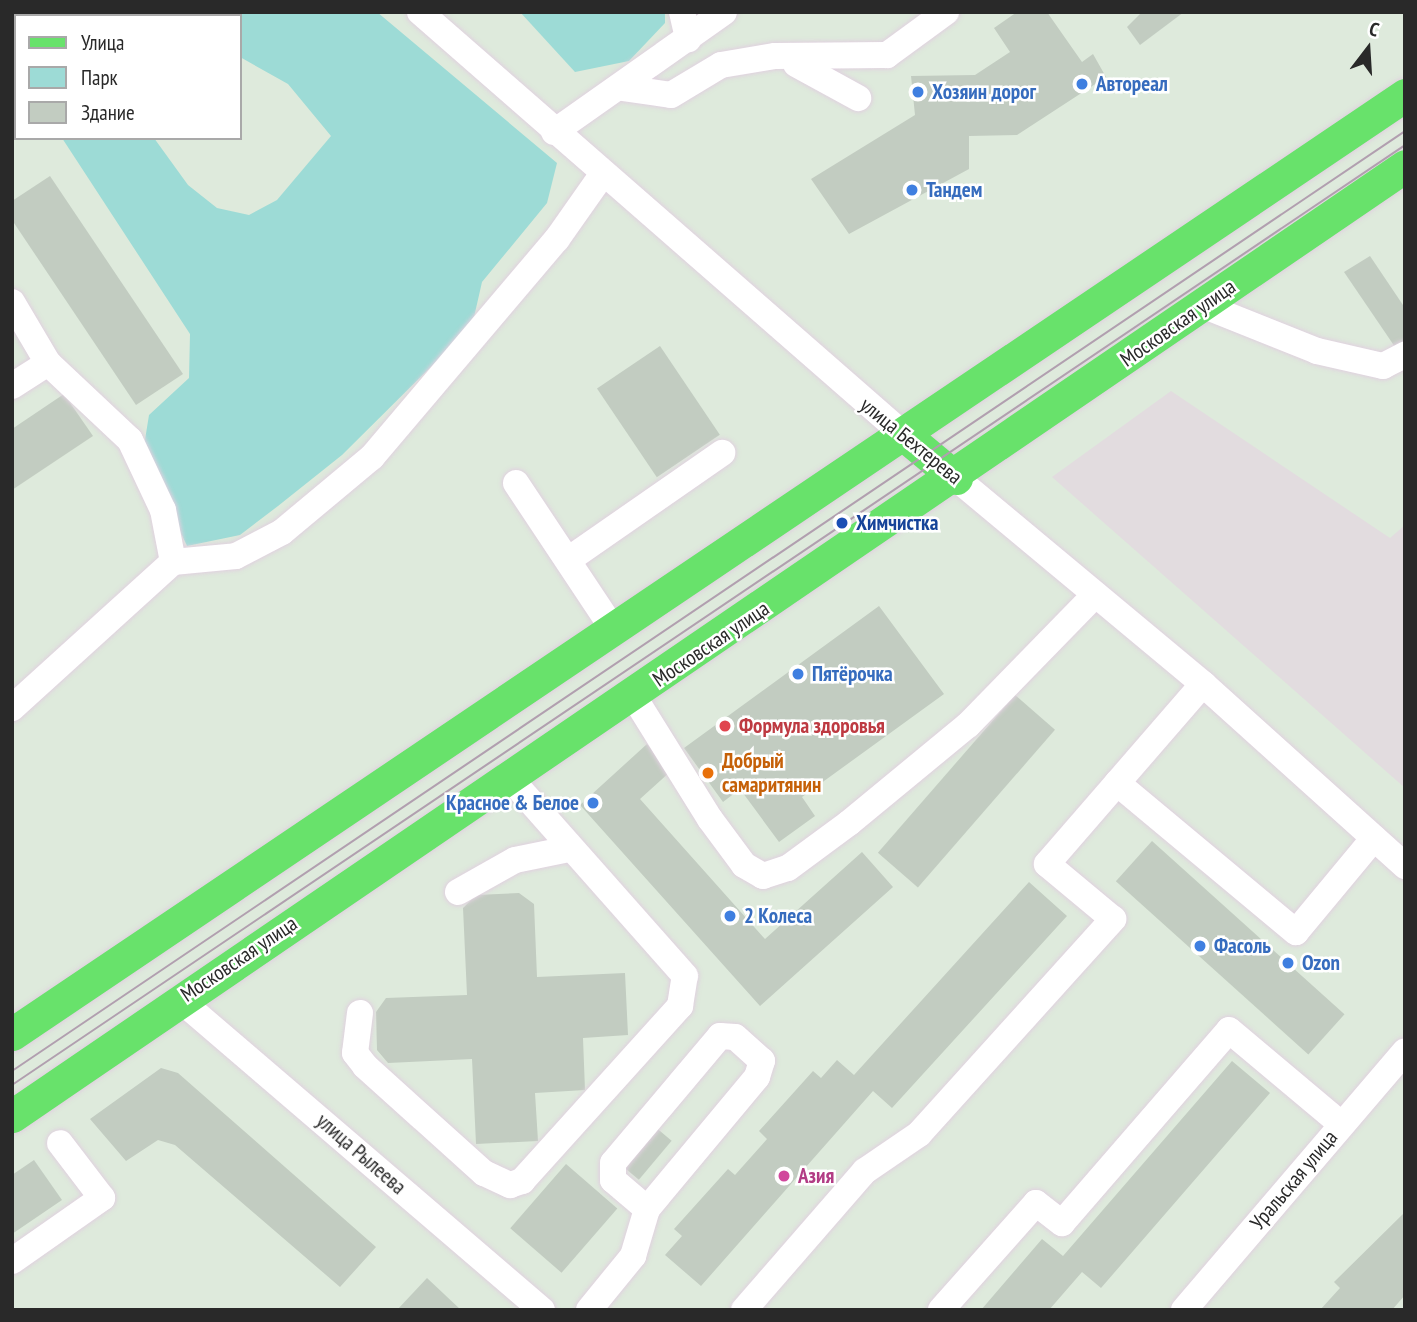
<!DOCTYPE html>
<meta charset="utf-8">
<style>
body{margin:0}
#map{position:relative;width:1417px;height:1322px;overflow:hidden;background:#deeadc;font-family:"PT Sans Narrow",sans-serif}
div>[style]{position:absolute}
.industrial>*{inset:0;background:#e2dcdf}
.green>*{inset:0;background:#9ddbd6}
.building>*{inset:0;background:#c2ccc1;transform-origin:0 0}
.roads{filter:drop-shadow(0 0 2px #e0d1df) drop-shadow(0 0 2px #e0d1df)}
.minor>*{height:26px;margin:-13px;padding:0 13px;transform-origin:13px;border-radius:13px;background:#fff}
.major>*{height:33px;margin:-16.5px;padding:0 16.5px;transform-origin:16.5px;border-radius:16.5px;background:#68e26b}
.tram>*{height:2px;margin:-1px;padding:0 1px;transform-origin:1px;border-radius:1px;background:#b19faf}
.dots>*{width:19px;height:19px;translate:-50% -50%;box-sizing:border-box;border:4px solid #fff;border-radius:50%}
span{translate:-50% -50%;white-space:nowrap;text-align:center;line-height:1.15;-webkit-text-stroke:5px #fff;paint-order:stroke}
.shop-label{font-size:21px;color:#366cbe;font-weight:700}
.left{translate:0 -50%;text-align:left}
.right{translate:-100% -50%;text-align:right}
.street-label{font-size:21px;color:#292929}
.transit-label{font-size:21px;color:#164399;font-weight:700}
.health-label{font-size:21px;color:#be3a42;font-weight:700}
.food-label{font-size:21px;color:#c56008;font-weight:700}
.hotel-label{font-size:21px;color:#b23c85;font-weight:700}
.frame{position:absolute;inset:0;border:14px solid #292929;pointer-events:none}
.legend{position:absolute;left:14px;top:14px;width:228px;height:126px;box-sizing:border-box;background:#fff;border:2px solid #a9a9a9;margin:0;padding:9px 12px;list-style:none;font-size:21px;color:#292929}
.legend li{display:flex;align-items:center;gap:14px;height:35px}
.legend b{width:35px;border:2px solid #a9a9a9}
.north{position:absolute;left:1333px;top:14px;width:70px;height:70px;-webkit-text-stroke:5px #fff;paint-order:stroke;rotate:17deg;font-size:19px;font-weight:700;line-height:28px;text-align:center;color:#292929}
.north::after{content:'';display:block;margin:auto;width:24px;height:32px;background:#292929;clip-path:polygon(50% 0,100% 100%,50% 72%,0 100%)}
</style>
<div id="map">
<div class="industrial">
<div style="clip-path:polygon(1171px 391px,1390px 538px,1405px 525px,1405px 788px,1052px 477px)"></div>
</div>
<div class="green">
<div style="clip-path:polygon(165px 12px,377px 12px,557px 163px,547px 203px,482px 282px,472px 326px,342px 455px,278px 506px,240px 535px,187px 546px,143px 452px,149px 415px,189px 378px,190px 334px,62px 138px,154px 138px,188px 185px,217px 208px,249px 215px,277px 200px,331px 136px,288px 84px,240px 57px,240px 16px)"></div>
<div style="clip-path:polygon(520px 12px,665px 12px,665px 23px,629px 61px,575px 72px)"></div>
</div>
<div class="building">
<div style="clip-path:polygon(1017px 12px,1047px 12px,1082px 62px,1093px 54px,1106px 77px,1017px 135px,969px 136px,969px 169px,849px 234px,811px 179px,915px 115px,911px 76px,975px 75px,1010px 52px,994px 28px)"></div>
<div style="clip-path:polygon(1142px 12px,1184px 12px,1140px 45px,1127px 27px)"></div>
<div style="clip-path:polygon(50px 176px,183px 374px,136px 405px,12px 220px,12px 201px)"></div>
<div style="clip-path:polygon(1370px 256px,1405px 308px,1405px 341px,1395px 347px,1344px 272px)"></div>
<div style="left:660px;top:346px;width:107px;height:76px;rotate:56deg"></div>
<div style="clip-path:polygon(64px 394px,93px 436px,12px 490px,12px 429px)"></div>
<div style="clip-path:polygon(879px 606px,944px 694px,802px 797px,815px 816px,779px 842px,740px 789px,723px 802px,684px 748px)"></div>
<div style="left:1015px;top:695px;width:53px;height:209px;rotate:41deg"></div>
<div style="clip-path:polygon(647px 744px,671px 771px,640px 799px,765px 939px,862px 852px,893px 887px,760px 1006px,580px 805px)"></div>
<div style="left:1152px;top:841px;width:259px;height:54px;rotate:42deg"></div>
<div style="clip-path:polygon(1029px 882px,1067px 916px,892px 1108px,873px 1091px,701px 1286px,665px 1255px,682px 1236px,674px 1229px,728px 1169px,735px 1175px,767px 1139px,759px 1131px,813px 1071px,821px 1078px,837px 1060px,854px 1075px)"></div>
<div style="clip-path:polygon(519px 893px,534px 904px,537px 977px,625px 973px,628px 1035px,583px 1038px,585px 1090px,535px 1093px,538px 1141px,476px 1144px,472px 1059px,388px 1063px,377px 1050px,376px 1012px,386px 998px,467px 995px,463px 908px,476px 895px)"></div>
<div style="clip-path:polygon(1232px 1061px,1270px 1093px,1101px 1288px,1082px 1272px,1049px 1310px,981px 1310px,1042px 1239px,1063px 1256px)"></div>
<div style="clip-path:polygon(161px 1068px,178px 1073px,376px 1247px,340px 1287px,175px 1145px,158px 1140px,126px 1161px,90px 1119px)"></div>
<div style="left:654px;top:1126px;width:23px;height:51px;rotate:40deg"></div>
<div style="clip-path:polygon(34px 1160px,62px 1200px,12px 1234px,12px 1175px)"></div>
<div style="left:566px;top:1164px;width:68px;height:85px;rotate:41deg"></div>
<div style="clip-path:polygon(1405px 1212px,1405px 1295px,1392px 1310px,1320px 1310px,1340px 1288px,1334px 1282px)"></div>
<div style="clip-path:polygon(427px 1278px,461px 1310px,397px 1310px)"></div>
</div>
<div class="roads">
<div class="minor">
<div style="left:420px;top:12px;width:641px;rotate:41.14deg"></div>
<div style="left:682px;top:12px;width:28px;rotate:77deg"></div>
<div style="left:796px;top:64px;width:71px;rotate:28.7deg"></div>
<div style="left:622px;top:88px;width:49px;rotate:8.1deg"></div>
<div style="left:671px;top:95px;width:58px;rotate:-31deg"></div>
<div style="left:721px;top:65px;width:55px;rotate:-9.5deg"></div>
<div style="left:775px;top:56px;width:112px;rotate:-0.5deg"></div>
<div style="left:887px;top:55px;width:73px;rotate:-36.1deg"></div>
<div style="left:554px;top:132px;width:208px;rotate:-35.2deg"></div>
<div style="left:12px;top:302px;width:71px;rotate:59.5deg"></div>
<div style="left:48px;top:363px;width:112px;rotate:43.2deg"></div>
<div style="left:130px;top:440px;width:77px;rotate:64.8deg"></div>
<div style="left:163px;top:510px;width:53px;rotate:79.1deg"></div>
<div style="left:1202px;top:305px;width:124px;rotate:21.8deg"></div>
<div style="left:1317px;top:351px;width:68px;rotate:12.8deg"></div>
<div style="left:1383px;top:366px;width:25px;rotate:-27deg"></div>
<div style="left:12px;top:386px;width:43px;rotate:-32.6deg"></div>
<div style="left:956px;top:478px;width:322px;rotate:39.8deg"></div>
<div style="left:1203px;top:684px;width:272px;rotate:42deg"></div>
<div style="left:516px;top:483px;width:175px;rotate:56.4deg"></div>
<div style="left:568px;top:560px;width:188px;rotate:-34.8deg"></div>
<div style="left:634px;top:697px;width:144px;rotate:58.1deg"></div>
<div style="left:710px;top:819px;width:57px;rotate:53.5deg"></div>
<div style="left:744px;top:865px;width:22px;rotate:30deg"></div>
<div style="left:763px;top:876px;width:26px;rotate:-18deg"></div>
<div style="left:788px;top:868px;width:76px;rotate:-36.4deg"></div>
<div style="left:849px;top:823px;width:154px;rotate:-39.5deg"></div>
<div style="left:968px;top:725px;width:182px;rotate:-45.7deg"></div>
<div style="left:12px;top:708px;width:217px;rotate:-42.2deg"></div>
<div style="left:173px;top:562px;width:63px;rotate:-5.4deg"></div>
<div style="left:236px;top:556px;width:52px;rotate:-27.6deg"></div>
<div style="left:282px;top:532px;width:117px;rotate:-39.8deg"></div>
<div style="left:372px;top:457px;width:286px;rotate:-49.7deg"></div>
<div style="left:557px;top:239px;width:78px;rotate:-54.9deg"></div>
<div style="left:1117px;top:783px;width:233px;rotate:39.8deg"></div>
<div style="left:1296px;top:932px;width:122px;rotate:-50.3deg"></div>
<div style="left:458px;top:892px;width:65px;rotate:-29.3deg"></div>
<div style="left:515px;top:860px;width:55px;rotate:-11.5deg"></div>
<div style="left:179px;top:999px;width:478px;rotate:40.6deg"></div>
<div style="left:360px;top:1013px;width:40px;rotate:97.1deg"></div>
<div style="left:355px;top:1053px;width:16px;rotate:52deg"></div>
<div style="left:365px;top:1066px;width:160px;rotate:42deg"></div>
<div style="left:484px;top:1173px;width:29px;rotate:25deg"></div>
<div style="left:510px;top:1185px;width:13px;rotate:-18deg"></div>
<div style="left:522px;top:1181px;width:236px;rotate:-47.9deg"></div>
<div style="left:680px;top:1006px;width:30px;rotate:-81deg"></div>
<div style="left:685px;top:976px;width:263px;rotate:-131.5deg"></div>
<div style="left:12px;top:1261px;width:110px;rotate:-35deg"></div>
<div style="left:102px;top:1198px;width:69px;rotate:-127.4deg"></div>
<div style="left:589px;top:1310px;width:70px;rotate:-50.8deg"></div>
<div style="left:633px;top:1256px;width:49px;rotate:-73.4deg"></div>
<div style="left:647px;top:1209px;width:172px;rotate:-50.2deg"></div>
<div style="left:757px;top:1077px;width:17px;rotate:-73deg"></div>
<div style="left:762px;top:1061px;width:36px;rotate:-138deg"></div>
<div style="left:735px;top:1037px;width:15px;rotate:-176deg"></div>
<div style="left:720px;top:1036px;width:166px;rotate:130.1deg"></div>
<div style="left:613px;top:1163px;width:17px;rotate:90deg"></div>
<div style="left:613px;top:1180px;width:45px;rotate:40.5deg"></div>
<div style="left:744px;top:1310px;width:184px;rotate:-49deg"></div>
<div style="left:865px;top:1171px;width:65px;rotate:-34.4deg"></div>
<div style="left:919px;top:1134px;width:290px;rotate:-47.9deg"></div>
<div style="left:1113px;top:919px;width:86px;rotate:-140.2deg"></div>
<div style="left:1047px;top:864px;width:238px;rotate:-49.1deg"></div>
<div style="left:941px;top:1310px;width:143px;rotate:-48.4deg"></div>
<div style="left:1036px;top:1203px;width:33px;rotate:38deg"></div>
<div style="left:1062px;top:1223px;width:255px;rotate:-49.1deg"></div>
<div style="left:1229px;top:1030px;width:146px;rotate:40deg"></div>
<div style="left:1184px;top:1310px;width:340px;rotate:-49.5deg"></div>
</div>
<div class="major">
<div style="left:903px;top:434px;width:69px;rotate:39.7deg"></div>
<div style="left:12px;top:1034px;width:1680px;rotate:-33.98deg"></div>
<div style="left:12px;top:1116px;width:1686px;rotate:-34.29deg"></div>
</div>
</div>
<div class="tram">
<div style="left:12px;top:1071px;width:1680px;rotate:-34.01deg"></div>
<div style="left:12px;top:1085px;width:1680px;rotate:-34.01deg"></div>
</div>
<div class="dots">
<div style="left:1082px;top:84px;background:#3f7fe0"></div>
<div style="left:918px;top:92px;background:#3f7fe0"></div>
<div style="left:912px;top:190px;background:#3f7fe0"></div>
<div style="left:842px;top:523px;background:#1a4fb4"></div>
<div style="left:798px;top:674px;background:#3f7fe0"></div>
<div style="left:725px;top:726px;background:#e0444e"></div>
<div style="left:708px;top:773px;background:#e8710a"></div>
<div style="left:593px;top:803px;background:#3f7fe0"></div>
<div style="left:730px;top:916px;background:#3f7fe0"></div>
<div style="left:1200px;top:946px;background:#3f7fe0"></div>
<div style="left:1288px;top:963px;background:#3f7fe0"></div>
<div style="left:784px;top:1176px;background:#d1479c"></div>
</div>
<div class="shop-label">
<span class="left" style="left:1096px;top:84px">Автореал</span>
<span class="left" style="left:932px;top:92px">Хозяин дорог</span>
<span class="left" style="left:926px;top:190px">Тандем</span>
<span class="left" style="left:812px;top:674px">Пятёрочка</span>
<span class="right" style="left:579px;top:803px">Красное &amp; Белое</span>
<span class="left" style="left:744px;top:916px">2 Колеса</span>
<span class="left" style="left:1214px;top:946px">Фасоль</span>
<span class="left" style="left:1302px;top:963px">Ozon</span>
</div>
<div class="street-label">
<span style="left:1178px;top:323px;rotate:-35deg">Московская улица</span>
<span style="left:911px;top:441px;rotate:39deg">улица Бехтерева</span>
<span style="left:711px;top:644px;rotate:-34deg">Московская улица</span>
<span style="left:239px;top:959px;rotate:-34deg">Московская улица</span>
<span style="left:361px;top:1154px;rotate:41deg">улица Рылеева</span>
<span style="left:1294px;top:1180px;rotate:-50deg">Уральская улица</span>
</div>
<div class="transit-label">
<span class="left" style="left:856px;top:523px">Химчистка</span>
</div>
<div class="health-label">
<span class="left" style="left:739px;top:726px">Формула здоровья</span>
</div>
<div class="food-label">
<span class="left" style="left:722px;top:773px">Добрый<br>самаритянин</span>
</div>
<div class="hotel-label">
<span class="left" style="left:798px;top:1176px">Азия</span>
</div>
<div class="frame"></div>
<ul class="legend">
<li><b style="height:9px;background:#68e26b"></b>Улица</li>
<li><b style="height:19px;background:#9ddbd6"></b>Парк</li>
<li><b style="height:19px;background:#c2ccc1"></b>Здание</li>
</ul>
<div class="north">С</div>
</div>
